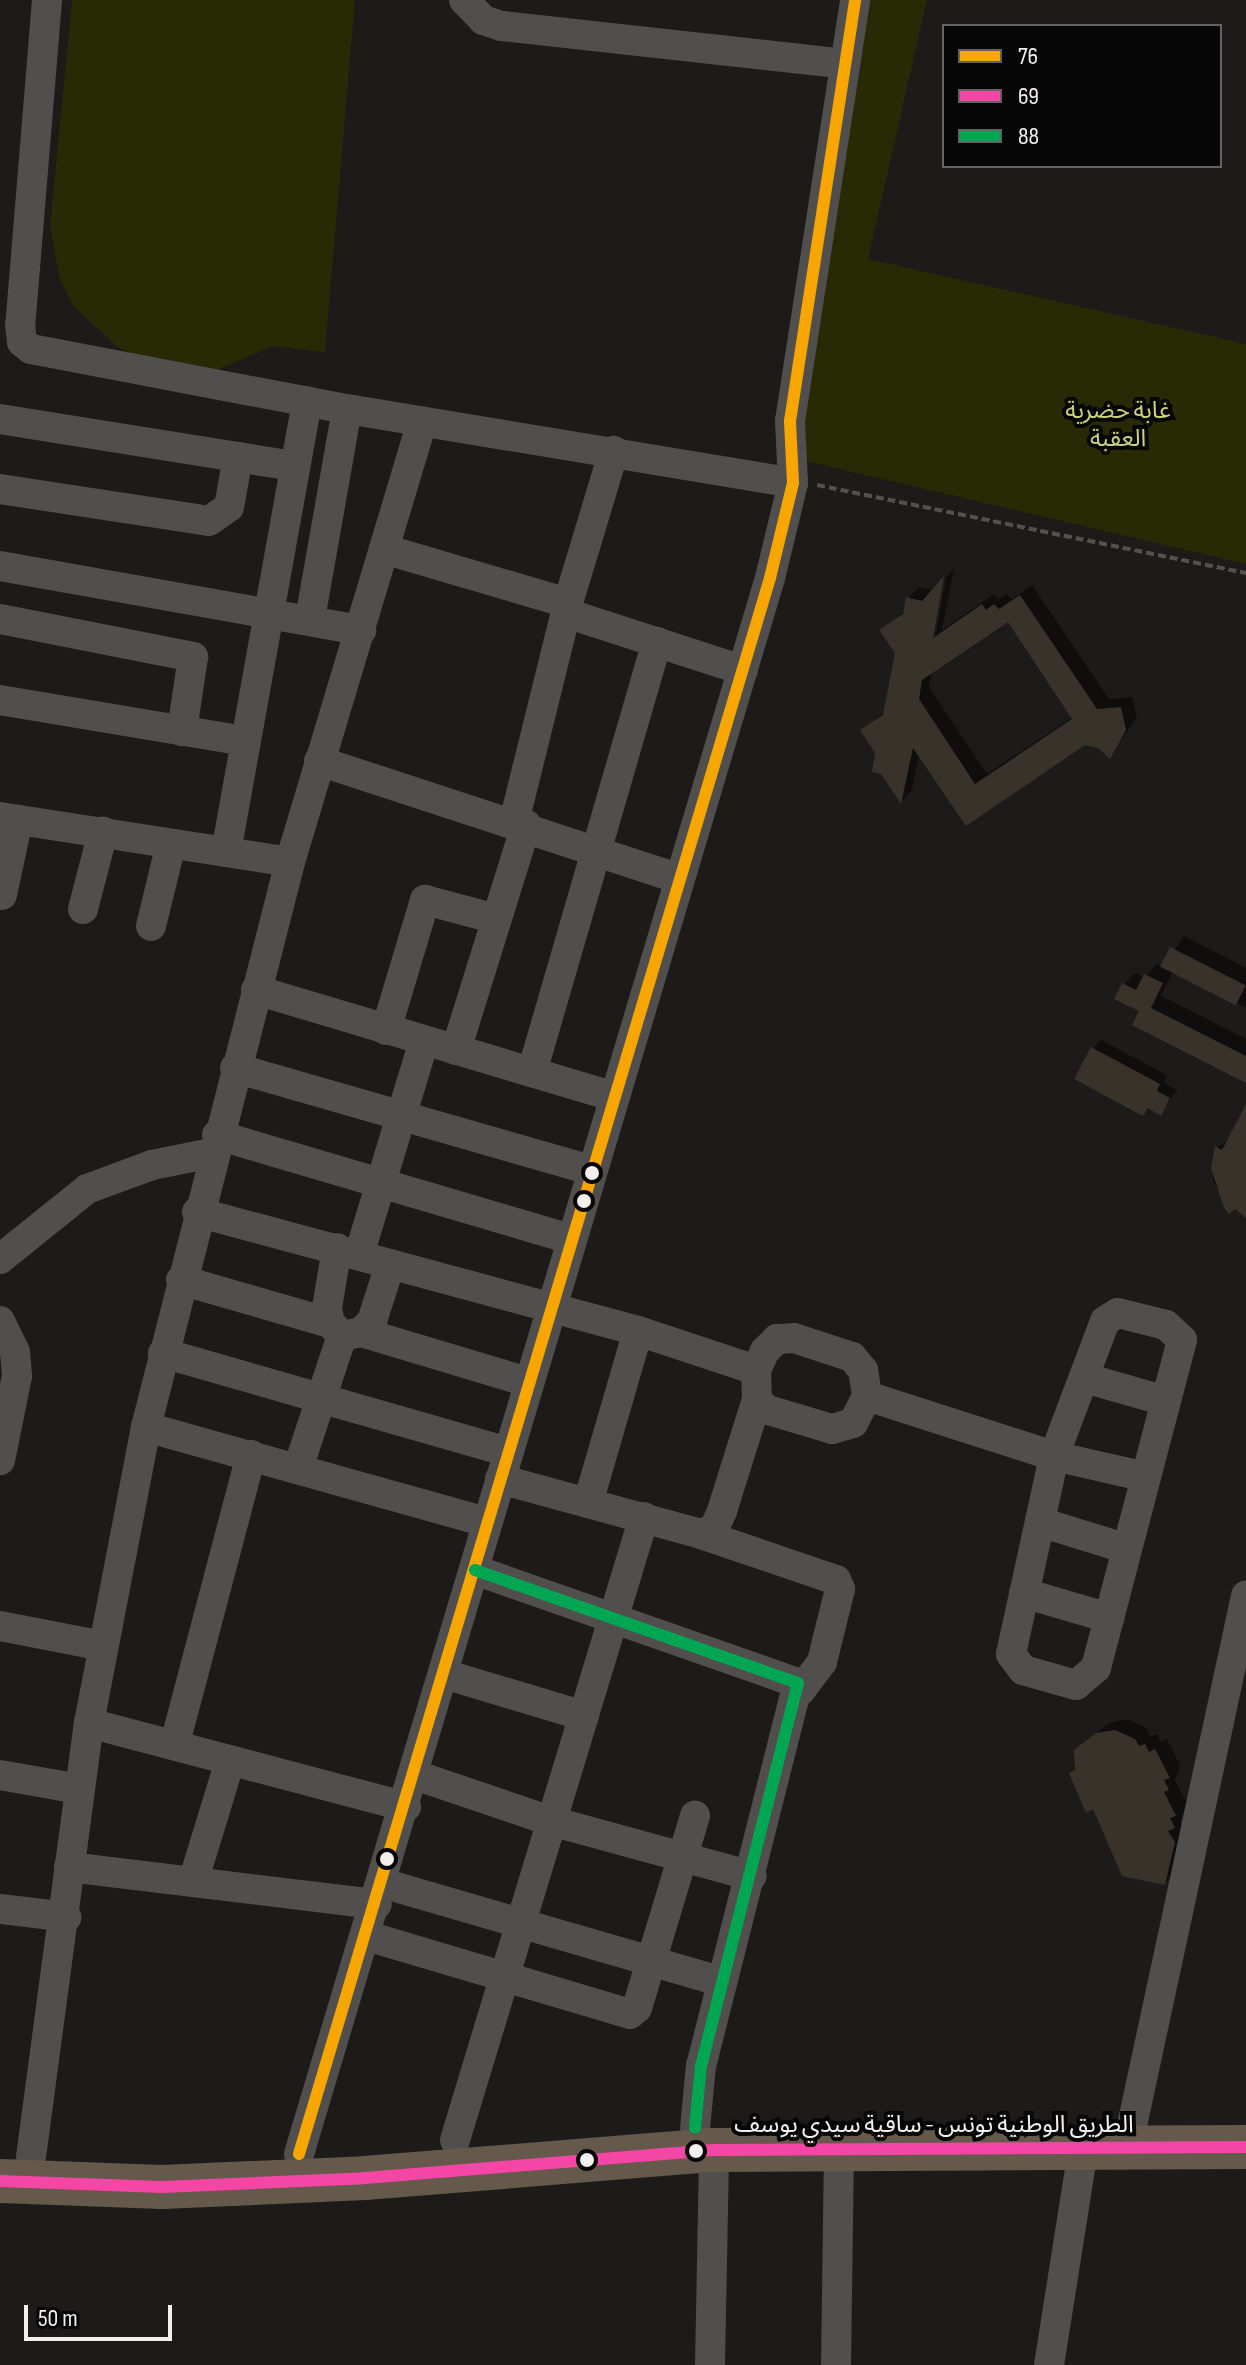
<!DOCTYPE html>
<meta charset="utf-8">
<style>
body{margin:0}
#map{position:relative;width:1246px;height:2365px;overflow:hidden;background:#1d1b1a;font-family:"Sofia Sans Condensed","Noto Sans Arabic",sans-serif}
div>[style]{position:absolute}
.green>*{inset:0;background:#272a04}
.shadow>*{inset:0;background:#0007}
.building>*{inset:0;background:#39322b;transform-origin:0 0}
.path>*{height:4px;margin-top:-2px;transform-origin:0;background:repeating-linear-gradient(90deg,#525150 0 8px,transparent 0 12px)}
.minor>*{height:30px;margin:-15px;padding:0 15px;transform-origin:15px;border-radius:15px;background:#504f4e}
.highway>*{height:44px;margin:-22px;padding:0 22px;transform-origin:22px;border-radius:22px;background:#64594a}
.bus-1>*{height:12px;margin:-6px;padding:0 6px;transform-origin:6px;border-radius:6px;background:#f7a600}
.bus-2>*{height:12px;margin:-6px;padding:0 6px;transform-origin:6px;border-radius:6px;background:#f346a5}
.bus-3>*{height:12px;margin:-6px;padding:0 6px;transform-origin:6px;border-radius:6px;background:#00a651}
.dots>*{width:22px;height:22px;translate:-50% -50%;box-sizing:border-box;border:4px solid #070606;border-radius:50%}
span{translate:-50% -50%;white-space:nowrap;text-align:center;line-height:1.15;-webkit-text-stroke:8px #070606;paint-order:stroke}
.park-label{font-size:24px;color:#cbd47d}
.street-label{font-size:24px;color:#f2f0ee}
.legend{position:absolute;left:942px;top:24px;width:280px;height:144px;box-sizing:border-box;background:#070606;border:2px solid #656463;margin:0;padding:10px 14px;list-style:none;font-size:24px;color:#f2f0ee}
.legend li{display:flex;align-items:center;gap:16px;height:40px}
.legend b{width:40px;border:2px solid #656463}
.scale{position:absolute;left:24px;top:2305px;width:148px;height:36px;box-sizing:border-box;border:4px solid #f2f0ee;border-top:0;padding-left:10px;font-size:24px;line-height:28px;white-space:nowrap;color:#f2f0ee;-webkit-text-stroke:6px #070606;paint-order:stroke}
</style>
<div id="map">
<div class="green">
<div style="clip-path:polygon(72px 0,355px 0,325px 352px,273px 346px,217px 370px,140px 358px,118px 347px,74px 307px,60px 279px,50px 227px)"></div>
<div style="clip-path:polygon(870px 0,927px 0,868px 259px,1246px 344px,1246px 564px,801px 460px,811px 319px)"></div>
</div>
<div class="shadow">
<div style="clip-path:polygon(evenodd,954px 569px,942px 630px,994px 594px,998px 600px,1006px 594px,1012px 599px,1032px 585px,1109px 699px,1132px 697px,1137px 717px,1110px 756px,1099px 746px,1084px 743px,966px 823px,919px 754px,912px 790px,902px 801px,863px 731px,886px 711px,897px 652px,882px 630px,905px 611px,908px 598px,919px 587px,934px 590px,933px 648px,946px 577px,954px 569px,1008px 619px,1073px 717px,987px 774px,929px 687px,932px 671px,1008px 619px)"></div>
<div style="clip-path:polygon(1184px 936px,1246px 968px,1246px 1008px,1173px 971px,1161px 996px,1246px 1039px,1246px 1080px,1142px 1010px,1124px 984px,1135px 973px,1145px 977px,1157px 964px,1163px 967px)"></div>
<div style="clip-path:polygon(1101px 1040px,1167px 1075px,1164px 1083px,1177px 1090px,1161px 1113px,1150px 1107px,1143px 1114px,1093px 1048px)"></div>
<div style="clip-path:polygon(1246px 1108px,1246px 1212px,1235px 1206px,1229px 1211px,1213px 1181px,1217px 1147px,1231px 1138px)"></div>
<div style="clip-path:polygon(1127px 1719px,1147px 1728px,1150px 1736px,1157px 1734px,1161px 1742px,1167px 1739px,1180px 1765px,1175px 1781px,1187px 1803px,1180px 1821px,1185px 1830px,1176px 1872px,1165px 1883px,1094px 1806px,1071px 1774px,1077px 1768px,1076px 1751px,1088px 1739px,1110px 1723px)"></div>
</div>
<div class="building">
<div style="clip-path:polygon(evenodd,944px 576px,933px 638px,982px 604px,986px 610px,994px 604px,999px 609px,1020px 595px,1097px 709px,1121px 707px,1126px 730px,1110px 759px,1098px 748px,1085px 745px,966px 826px,913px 748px,901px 804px,881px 774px,872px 772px,875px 753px,860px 730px,883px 715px,895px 653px,879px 630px,903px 614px,906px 597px,922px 601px,944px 576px,1008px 622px,1072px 719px,975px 784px,919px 699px,922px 680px,1008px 622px)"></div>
<div style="left:1170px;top:947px;width:85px;height:22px;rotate:27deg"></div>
<div style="clip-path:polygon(1144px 974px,1163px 983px,1151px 1008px,1246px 1056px,1246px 1083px,1132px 1025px,1139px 1011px,1114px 999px,1122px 983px,1136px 990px)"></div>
<div style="clip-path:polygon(1091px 1047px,1160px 1084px,1157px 1091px,1170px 1098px,1161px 1116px,1148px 1108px,1143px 1116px,1074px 1079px)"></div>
<div style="clip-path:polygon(1246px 1104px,1246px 1218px,1235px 1209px,1229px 1214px,1224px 1208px,1211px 1168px,1215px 1146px,1222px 1150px)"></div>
<div style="clip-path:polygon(1115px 1730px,1135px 1739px,1139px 1746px,1145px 1744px,1149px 1752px,1155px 1749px,1170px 1778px,1164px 1780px,1169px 1790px,1164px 1792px,1176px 1816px,1170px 1818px,1175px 1828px,1168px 1831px,1175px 1842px,1165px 1885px,1122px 1876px,1093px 1809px,1086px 1813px,1069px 1773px,1075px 1770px,1074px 1750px,1096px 1733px)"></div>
</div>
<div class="path">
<div style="left:817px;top:485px;width:438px;rotate:11.6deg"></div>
</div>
<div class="minor">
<div style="left:47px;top:0;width:326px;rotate:94.7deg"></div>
<div style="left:20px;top:325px;width:17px;rotate:83deg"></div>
<div style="left:22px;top:342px;width:11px;rotate:38deg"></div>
<div style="left:31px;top:349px;width:322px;rotate:10.8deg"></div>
<div style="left:347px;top:409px;width:452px;rotate:9.4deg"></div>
<div style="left:464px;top:0;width:28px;rotate:46deg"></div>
<div style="left:483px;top:20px;width:20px;rotate:18deg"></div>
<div style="left:502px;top:26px;width:345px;rotate:6.3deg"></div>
<div style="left:0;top:419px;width:299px;rotate:9.1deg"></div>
<div style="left:0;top:489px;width:211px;rotate:8.7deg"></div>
<div style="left:209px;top:521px;width:24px;rotate:-35deg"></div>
<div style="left:229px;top:507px;width:51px;rotate:-79.8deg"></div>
<div style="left:384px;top:549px;width:192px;rotate:16.4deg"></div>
<div style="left:0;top:566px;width:367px;rotate:10.1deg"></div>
<div style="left:566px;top:613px;width:186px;rotate:17.9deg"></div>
<div style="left:0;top:619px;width:197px;rotate:11.1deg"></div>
<div style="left:193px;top:657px;width:75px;rotate:98.5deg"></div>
<div style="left:310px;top:619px;width:213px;rotate:-80deg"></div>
<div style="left:0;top:700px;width:248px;rotate:9.5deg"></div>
<div style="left:319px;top:761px;width:377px;rotate:18.1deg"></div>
<div style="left:0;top:817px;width:293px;rotate:8.8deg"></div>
<div style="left:514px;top:822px;width:226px;rotate:-76.1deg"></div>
<div style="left:568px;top:603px;width:159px;rotate:-73.2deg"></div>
<div style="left:226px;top:852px;width:458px;rotate:-79.8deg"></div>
<div style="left:2px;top:895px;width:77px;rotate:-78deg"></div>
<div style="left:83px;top:909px;width:80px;rotate:-75.4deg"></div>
<div style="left:151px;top:926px;width:84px;rotate:-76.3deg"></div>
<div style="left:256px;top:990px;width:371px;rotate:16.6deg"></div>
<div style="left:386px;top:1030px;width:136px;rotate:-73.3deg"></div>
<div style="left:425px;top:900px;width:74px;rotate:14.8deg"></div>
<div style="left:456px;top:1050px;width:236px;rotate:-72.7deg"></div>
<div style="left:235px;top:1068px;width:370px;rotate:16deg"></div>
<div style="left:532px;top:1072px;width:448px;rotate:-73.8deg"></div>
<div style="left:217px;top:1135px;width:368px;rotate:16.4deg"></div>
<div style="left:197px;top:1212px;width:457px;rotate:15.1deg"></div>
<div style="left:638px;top:1331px;width:124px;rotate:18.3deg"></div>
<div style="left:337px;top:1248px;width:61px;rotate:99.5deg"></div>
<div style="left:327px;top:1308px;width:15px;rotate:79deg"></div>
<div style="left:330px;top:1323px;width:18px;rotate:47deg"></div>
<div style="left:342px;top:1336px;width:19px;rotate:-12deg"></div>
<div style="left:361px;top:1332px;width:16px;rotate:-45deg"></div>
<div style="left:372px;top:1321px;width:59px;rotate:-72.2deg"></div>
<div style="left:359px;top:1255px;width:224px;rotate:-73.1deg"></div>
<div style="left:0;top:1259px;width:112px;rotate:-38.8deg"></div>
<div style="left:87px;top:1189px;width:69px;rotate:-20.3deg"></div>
<div style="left:152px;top:1165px;width:61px;rotate:-11.3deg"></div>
<div style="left:181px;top:1280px;width:155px;rotate:16.1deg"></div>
<div style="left:1118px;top:1313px;width:49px;rotate:14deg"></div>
<div style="left:1166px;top:1325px;width:22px;rotate:43deg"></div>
<div style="left:1182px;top:1340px;width:339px;rotate:104.7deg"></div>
<div style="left:1096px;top:1668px;width:26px;rotate:140deg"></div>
<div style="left:1076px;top:1685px;width:55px;rotate:-164.2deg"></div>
<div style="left:1023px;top:1670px;width:20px;rotate:-127deg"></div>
<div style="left:1011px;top:1654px;width:203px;rotate:-77.7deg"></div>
<div style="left:1054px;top:1456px;width:144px;rotate:-69.3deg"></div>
<div style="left:1105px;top:1321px;width:15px;rotate:-32deg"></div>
<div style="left:0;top:1321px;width:34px;rotate:64deg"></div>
<div style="left:15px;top:1352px;width:24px;rotate:85deg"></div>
<div style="left:17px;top:1376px;width:86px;rotate:101.4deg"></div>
<div style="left:361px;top:1332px;width:174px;rotate:16.7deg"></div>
<div style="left:794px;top:1338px;width:61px;rotate:18.1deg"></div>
<div style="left:852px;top:1357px;width:17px;rotate:50deg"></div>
<div style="left:863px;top:1370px;width:26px;rotate:81deg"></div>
<div style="left:867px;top:1396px;width:30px;rotate:117deg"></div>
<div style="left:853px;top:1423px;width:22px;rotate:164deg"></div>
<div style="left:832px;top:1429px;width:70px;rotate:-163.4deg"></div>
<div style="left:765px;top:1409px;width:13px;rotate:-129deg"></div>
<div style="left:757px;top:1399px;width:29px;rotate:-92deg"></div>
<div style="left:756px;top:1370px;width:21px;rotate:-65deg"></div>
<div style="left:765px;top:1351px;width:17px;rotate:-45deg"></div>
<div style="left:777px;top:1339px;width:17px;rotate:-3deg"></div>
<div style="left:163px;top:1353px;width:359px;rotate:16deg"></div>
<div style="left:1085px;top:1378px;width:84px;rotate:15.9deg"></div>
<div style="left:867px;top:1396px;width:196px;rotate:17.8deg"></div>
<div style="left:1054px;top:1456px;width:94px;rotate:12.9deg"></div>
<div style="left:146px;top:1427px;width:354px;rotate:15.6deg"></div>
<div style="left:298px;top:1468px;width:139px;rotate:-71.6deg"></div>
<div style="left:500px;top:1479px;width:208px;rotate:15.3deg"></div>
<div style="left:701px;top:1534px;width:14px;rotate:-21deg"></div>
<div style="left:714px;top:1529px;width:20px;rotate:-66deg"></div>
<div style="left:722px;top:1511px;width:117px;rotate:-72.6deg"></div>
<div style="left:588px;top:1503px;width:179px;rotate:-73.8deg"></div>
<div style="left:1040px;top:1522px;width:91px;rotate:17.2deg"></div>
<div style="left:701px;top:1534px;width:143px;rotate:18.8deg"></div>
<div style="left:836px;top:1580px;width:10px;rotate:66deg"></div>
<div style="left:840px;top:1589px;width:75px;rotate:103.9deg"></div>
<div style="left:822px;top:1662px;width:36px;rotate:127deg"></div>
<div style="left:475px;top:1570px;width:342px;rotate:19.3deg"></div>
<div style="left:798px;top:1683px;width:394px;rotate:104.2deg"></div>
<div style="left:701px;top:2065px;width:63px;rotate:95.4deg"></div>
<div style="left:1024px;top:1593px;width:89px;rotate:16.4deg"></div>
<div style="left:0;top:1626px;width:105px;rotate:11deg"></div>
<div style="left:444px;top:1674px;width:146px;rotate:16.7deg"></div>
<div style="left:89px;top:1723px;width:328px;rotate:14.8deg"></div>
<div style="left:175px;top:1743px;width:298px;rotate:-75.2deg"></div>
<div style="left:0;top:1775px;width:80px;rotate:10deg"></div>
<div style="left:415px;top:1775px;width:144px;rotate:18.7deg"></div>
<div style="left:551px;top:1821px;width:208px;rotate:15.3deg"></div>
<div style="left:69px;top:1867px;width:310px;rotate:6.9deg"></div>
<div style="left:193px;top:1882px;width:127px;rotate:-73deg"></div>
<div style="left:382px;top:1883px;width:354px;rotate:16.2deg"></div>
<div style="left:0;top:1909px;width:67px;rotate:6.8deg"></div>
<div style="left:367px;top:1936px;width:274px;rotate:16.5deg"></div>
<div style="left:630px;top:2014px;width:9px;rotate:-41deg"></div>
<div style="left:637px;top:2008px;width:201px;rotate:-73.2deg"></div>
<div style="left:455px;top:2140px;width:651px;rotate:-73.12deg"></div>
<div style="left:1128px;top:2144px;width:561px;rotate:-77.85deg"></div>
<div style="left:299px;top:2154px;width:1645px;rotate:-73.36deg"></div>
<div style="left:770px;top:578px;width:98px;rotate:-76.4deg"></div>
<div style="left:793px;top:483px;width:62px;rotate:-92.8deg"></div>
<div style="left:790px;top:421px;width:426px;rotate:-81.2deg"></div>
<div style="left:31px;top:2157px;width:438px;rotate:-82.4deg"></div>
<div style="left:89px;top:1723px;width:301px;rotate:-79.1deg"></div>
<div style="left:146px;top:1427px;width:583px;rotate:-75.7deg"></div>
<div style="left:290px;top:862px;width:460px;rotate:-73.3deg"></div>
<div style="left:710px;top:2365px;width:215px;rotate:-88.9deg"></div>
<div style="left:836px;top:2365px;width:218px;rotate:-89.2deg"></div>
<div style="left:1049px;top:2365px;width:224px;rotate:-81deg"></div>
</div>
<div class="highway">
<div style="left:0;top:2181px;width:162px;rotate:2.1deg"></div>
<div style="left:162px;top:2187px;width:203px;rotate:-2.5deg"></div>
<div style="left:365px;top:2178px;width:350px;rotate:-4.6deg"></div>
<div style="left:714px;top:2150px;width:532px;rotate:-0.32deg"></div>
</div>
<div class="bus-1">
<div style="left:299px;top:2154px;width:1645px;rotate:-73.36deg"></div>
<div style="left:770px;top:578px;width:98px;rotate:-76.4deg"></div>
<div style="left:793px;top:483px;width:62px;rotate:-92.8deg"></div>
<div style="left:790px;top:421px;width:426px;rotate:-81.2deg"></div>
</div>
<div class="bus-2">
<div style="left:0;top:2181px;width:162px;rotate:2.1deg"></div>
<div style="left:162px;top:2187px;width:203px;rotate:-2.5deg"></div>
<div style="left:365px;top:2178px;width:350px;rotate:-4.6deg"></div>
<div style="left:714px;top:2150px;width:532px;rotate:-0.32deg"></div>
</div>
<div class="bus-3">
<div style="left:475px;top:1570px;width:342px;rotate:19.3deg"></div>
<div style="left:798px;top:1683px;width:394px;rotate:104.2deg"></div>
<div style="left:701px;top:2065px;width:63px;rotate:95.4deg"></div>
</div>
<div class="dots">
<div style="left:592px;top:1173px;background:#f2f0ee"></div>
<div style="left:584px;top:1201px;background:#f2f0ee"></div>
<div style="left:387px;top:1859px;background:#f2f0ee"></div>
<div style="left:696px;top:2151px;background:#f2f0ee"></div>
<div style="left:587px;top:2160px;background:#f2f0ee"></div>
</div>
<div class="park-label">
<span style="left:1118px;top:425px">غابة حضرية<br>العقبة</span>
</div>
<div class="street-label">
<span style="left:934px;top:2125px">الطريق الوطنية تونس - ساقية سيدي يوسف</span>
</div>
<ul class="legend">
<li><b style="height:10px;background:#f7a600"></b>76</li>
<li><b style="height:10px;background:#f346a5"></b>69</li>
<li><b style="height:10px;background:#00a651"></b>88</li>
</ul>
<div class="scale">50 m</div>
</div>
